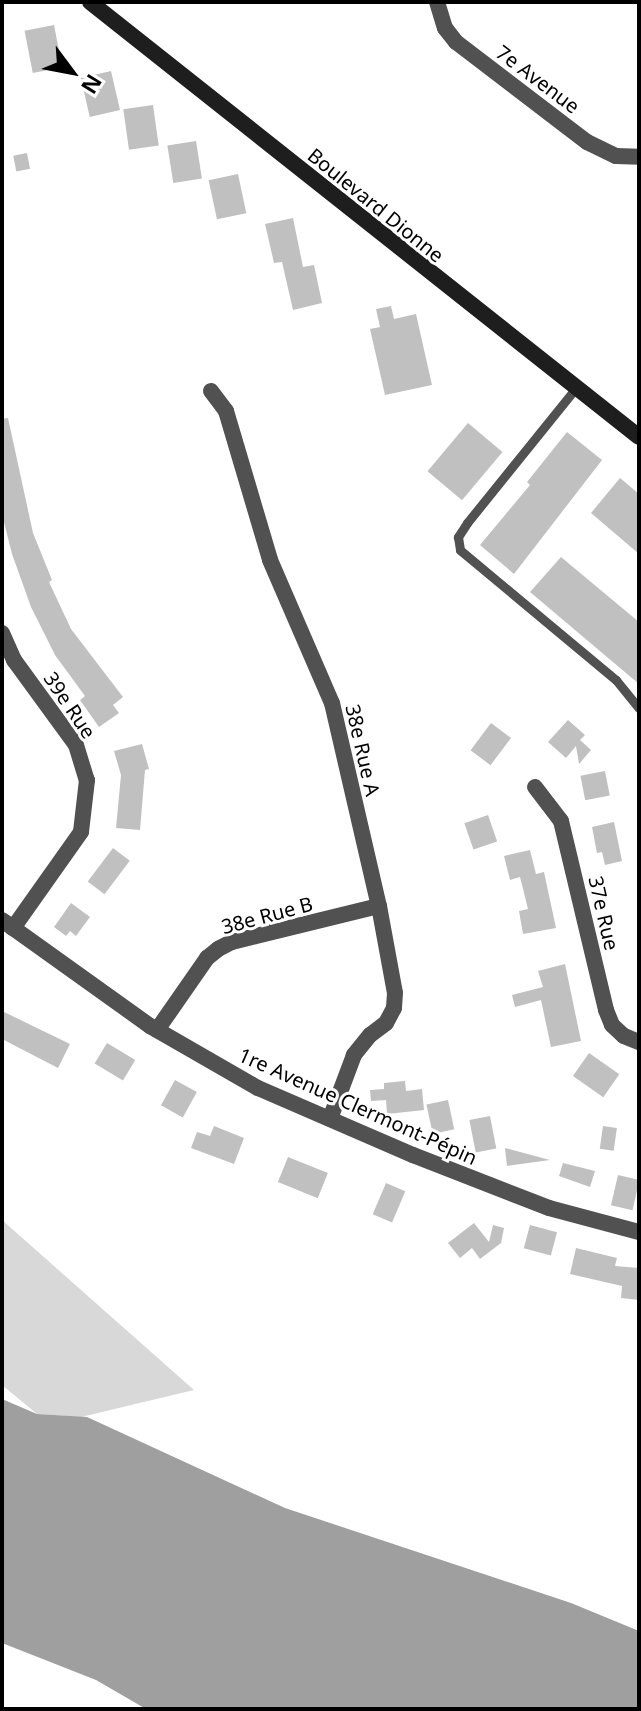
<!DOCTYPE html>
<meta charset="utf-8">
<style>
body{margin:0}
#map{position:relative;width:641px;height:1711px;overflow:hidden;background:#fff;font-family:"Noto Sans",sans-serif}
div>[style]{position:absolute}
.green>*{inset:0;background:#d8d8d8}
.water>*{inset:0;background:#9f9f9f}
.building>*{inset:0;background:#c0c0c0;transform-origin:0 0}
.service>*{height:9px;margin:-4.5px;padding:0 4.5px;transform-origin:4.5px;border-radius:4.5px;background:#515151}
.minor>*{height:16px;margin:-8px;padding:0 8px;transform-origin:8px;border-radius:8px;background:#515151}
.tertiary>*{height:16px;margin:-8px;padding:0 8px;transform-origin:8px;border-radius:8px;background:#515151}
.secondary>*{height:16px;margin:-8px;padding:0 8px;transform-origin:8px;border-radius:8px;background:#1e1e1e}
span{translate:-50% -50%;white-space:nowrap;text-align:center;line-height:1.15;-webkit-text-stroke:6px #fff;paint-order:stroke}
.street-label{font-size:20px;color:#000}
.frame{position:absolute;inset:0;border:4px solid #000;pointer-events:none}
.north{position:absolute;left:32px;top:32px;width:80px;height:80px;-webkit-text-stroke:6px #fff;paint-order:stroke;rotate:122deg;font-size:22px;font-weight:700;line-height:32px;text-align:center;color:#000}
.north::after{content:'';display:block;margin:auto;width:28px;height:36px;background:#000;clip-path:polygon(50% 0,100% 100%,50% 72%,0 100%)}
</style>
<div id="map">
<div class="green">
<div style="clip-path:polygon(2px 1220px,194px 1390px,81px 1417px,37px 1414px,2px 1385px)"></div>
</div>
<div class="water">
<div style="clip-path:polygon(2px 1399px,37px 1414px,87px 1417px,285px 1508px,571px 1603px,639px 1631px,639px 1709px,146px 1709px,96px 1680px,2px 1643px)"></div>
</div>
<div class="building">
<div style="left:54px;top:25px;width:43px;height:30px;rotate:79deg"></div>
<div style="left:111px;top:71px;width:40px;height:31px;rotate:77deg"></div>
<div style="left:153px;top:105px;width:41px;height:30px;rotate:82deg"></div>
<div style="left:196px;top:141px;width:38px;height:29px;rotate:81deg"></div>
<div style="left:27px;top:153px;width:16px;height:14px;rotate:79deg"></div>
<div style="left:238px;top:174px;width:40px;height:30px;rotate:78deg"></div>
<div style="clip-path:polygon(293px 218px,303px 267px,314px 265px,322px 303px,293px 310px,282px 262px,274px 263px,265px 224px)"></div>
<div style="clip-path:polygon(391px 306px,394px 319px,416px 314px,432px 385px,385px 395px,370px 329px,380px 327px,376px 309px)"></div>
<div style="clip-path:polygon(8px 418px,33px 533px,52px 580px,49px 582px,71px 629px,123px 697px,113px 705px,119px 713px,99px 727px,80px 700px,85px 696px,55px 655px,31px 607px,12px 554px,2px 514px,2px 419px)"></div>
<div style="left:468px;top:423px;width:45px;height:63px;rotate:40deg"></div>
<div style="clip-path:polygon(567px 432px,602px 460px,514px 574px,480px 545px,530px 485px,527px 482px)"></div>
<div style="clip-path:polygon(620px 478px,639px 494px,639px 554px,591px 513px)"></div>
<div style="clip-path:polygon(561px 557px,639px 622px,639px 684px,530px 592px)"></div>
<div style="clip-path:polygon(568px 720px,585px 735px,580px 740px,591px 750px,579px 764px,576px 746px,566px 758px,548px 742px)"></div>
<div style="left:491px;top:723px;width:25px;height:34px;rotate:37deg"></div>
<div style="clip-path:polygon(142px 744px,149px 769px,145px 770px,140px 830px,116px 828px,121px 775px,114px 751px)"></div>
<div style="left:605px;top:771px;width:25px;height:25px;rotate:79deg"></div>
<div style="left:488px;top:815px;width:28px;height:25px;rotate:71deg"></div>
<div style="clip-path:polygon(614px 822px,622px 861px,605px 865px,602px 852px,597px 853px,592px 827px)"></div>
<div style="left:113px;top:848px;width:21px;height:42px;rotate:37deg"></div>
<div style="clip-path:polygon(530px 850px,536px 874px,544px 872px,556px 928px,523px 934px,519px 911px,528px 909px,520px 877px,510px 880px,504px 856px)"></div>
<div style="clip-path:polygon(71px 903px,90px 917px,76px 936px,70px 931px,66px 936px,54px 927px)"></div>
<div style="clip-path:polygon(565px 964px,581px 1041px,551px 1047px,541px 1000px,515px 1007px,512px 995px,543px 987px,538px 971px)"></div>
<div style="clip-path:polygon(2px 1011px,70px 1044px,58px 1068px,2px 1039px)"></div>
<div style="left:107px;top:1043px;width:33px;height:24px;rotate:31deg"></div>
<div style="left:589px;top:1053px;width:37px;height:28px;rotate:35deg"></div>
<div style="left:175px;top:1080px;width:25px;height:29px;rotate:29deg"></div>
<div style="clip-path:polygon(405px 1081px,406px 1091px,422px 1089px,424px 1110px,387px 1114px,386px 1100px,371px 1101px,370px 1090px,384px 1089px,384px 1083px)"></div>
<div style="left:448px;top:1100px;width:30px;height:22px;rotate:78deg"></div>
<div style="left:490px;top:1116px;width:33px;height:21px;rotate:79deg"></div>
<div style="clip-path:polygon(214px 1126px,244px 1138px,234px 1164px,191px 1148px,197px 1132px,210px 1136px)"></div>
<div style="left:603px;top:1126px;width:14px;height:23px;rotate:8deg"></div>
<div style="clip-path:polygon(505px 1148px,550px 1160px,507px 1166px)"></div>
<div style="left:288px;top:1157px;width:43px;height:27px;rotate:22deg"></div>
<div style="clip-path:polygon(563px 1163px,595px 1171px,590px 1187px,559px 1176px)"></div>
<div style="left:618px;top:1175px;width:22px;height:31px;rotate:13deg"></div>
<div style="left:386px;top:1183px;width:21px;height:34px;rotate:23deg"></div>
<div style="clip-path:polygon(474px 1223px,489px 1242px,493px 1225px,504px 1228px,501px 1243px,480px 1259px,472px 1248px,460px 1258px,448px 1243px)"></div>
<div style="left:530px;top:1225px;width:28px;height:24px;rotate:15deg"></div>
<div style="clip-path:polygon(576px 1248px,617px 1258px,615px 1266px,639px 1268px,639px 1300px,621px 1298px,622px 1286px,570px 1274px)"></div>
</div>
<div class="service">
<div style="left:575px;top:389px;width:172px;rotate:128.9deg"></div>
<div style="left:467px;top:523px;width:17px;rotate:123deg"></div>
<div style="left:458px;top:537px;width:13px;rotate:81deg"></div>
<div style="left:460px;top:550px;width:203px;rotate:39.8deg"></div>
<div style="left:616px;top:680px;width:36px;rotate:51deg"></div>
</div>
<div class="minor">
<div style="left:437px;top:2px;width:27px;rotate:73deg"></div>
<div style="left:445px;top:28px;width:18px;rotate:52deg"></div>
<div style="left:456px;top:42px;width:165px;rotate:37.4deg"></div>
<div style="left:587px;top:142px;width:32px;rotate:26deg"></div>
<div style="left:616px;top:156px;width:23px;rotate:2deg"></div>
<div style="left:211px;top:391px;width:25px;rotate:53deg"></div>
<div style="left:226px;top:411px;width:155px;rotate:73.5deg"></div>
<div style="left:270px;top:560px;width:156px;rotate:66.6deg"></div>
<div style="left:332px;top:703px;width:208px;rotate:77deg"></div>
<div style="left:379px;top:906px;width:88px;rotate:79.6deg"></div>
<div style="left:395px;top:993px;width:15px;rotate:94deg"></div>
<div style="left:394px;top:1008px;width:17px;rotate:118deg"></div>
<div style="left:386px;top:1023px;width:20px;rotate:143deg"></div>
<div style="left:370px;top:1035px;width:26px;rotate:129deg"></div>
<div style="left:354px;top:1055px;width:68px;rotate:110.6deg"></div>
<div style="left:2px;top:633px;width:30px;rotate:66deg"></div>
<div style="left:14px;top:660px;width:105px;rotate:53.9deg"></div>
<div style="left:76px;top:745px;width:37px;rotate:73deg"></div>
<div style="left:87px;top:780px;width:52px;rotate:96.6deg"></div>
<div style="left:81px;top:832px;width:118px;rotate:125.3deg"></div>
<div style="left:535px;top:787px;width:43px;rotate:52.6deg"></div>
<div style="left:561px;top:821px;width:194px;rotate:76.6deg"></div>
<div style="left:606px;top:1010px;width:16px;rotate:68deg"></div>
<div style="left:612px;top:1025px;width:16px;rotate:43deg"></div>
<div style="left:624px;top:1036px;width:16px;rotate:22deg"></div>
<div style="left:157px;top:1030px;width:88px;rotate:-55.2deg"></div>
<div style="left:207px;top:958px;width:14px;rotate:-39deg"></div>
<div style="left:218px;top:949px;width:16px;rotate:-27deg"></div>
<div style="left:232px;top:942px;width:151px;rotate:-13.8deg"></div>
</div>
<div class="tertiary">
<div style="left:2px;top:920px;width:182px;rotate:35.6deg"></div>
<div style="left:150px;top:1026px;width:125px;rotate:29.9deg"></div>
<div style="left:258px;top:1088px;width:169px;rotate:23.4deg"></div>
<div style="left:413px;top:1155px;width:146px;rotate:21.3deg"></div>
<div style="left:549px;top:1208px;width:93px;rotate:14.9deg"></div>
</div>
<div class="secondary">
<div style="left:90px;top:2px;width:700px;rotate:38.39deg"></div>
</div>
<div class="street-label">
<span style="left:538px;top:79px;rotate:37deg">7e Avenue</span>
<span style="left:376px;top:205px;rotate:39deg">Boulevard Dionne</span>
<span style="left:70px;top:705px;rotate:56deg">39e Rue</span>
<span style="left:363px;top:750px;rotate:77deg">38e Rue A</span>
<span style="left:604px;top:913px;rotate:77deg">37e Rue</span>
<span style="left:267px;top:915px;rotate:-15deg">38e Rue B</span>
<span style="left:358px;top:1106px;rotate:24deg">1re Avenue Clermont-Pépin</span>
</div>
<div class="frame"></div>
<div class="north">N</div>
</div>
